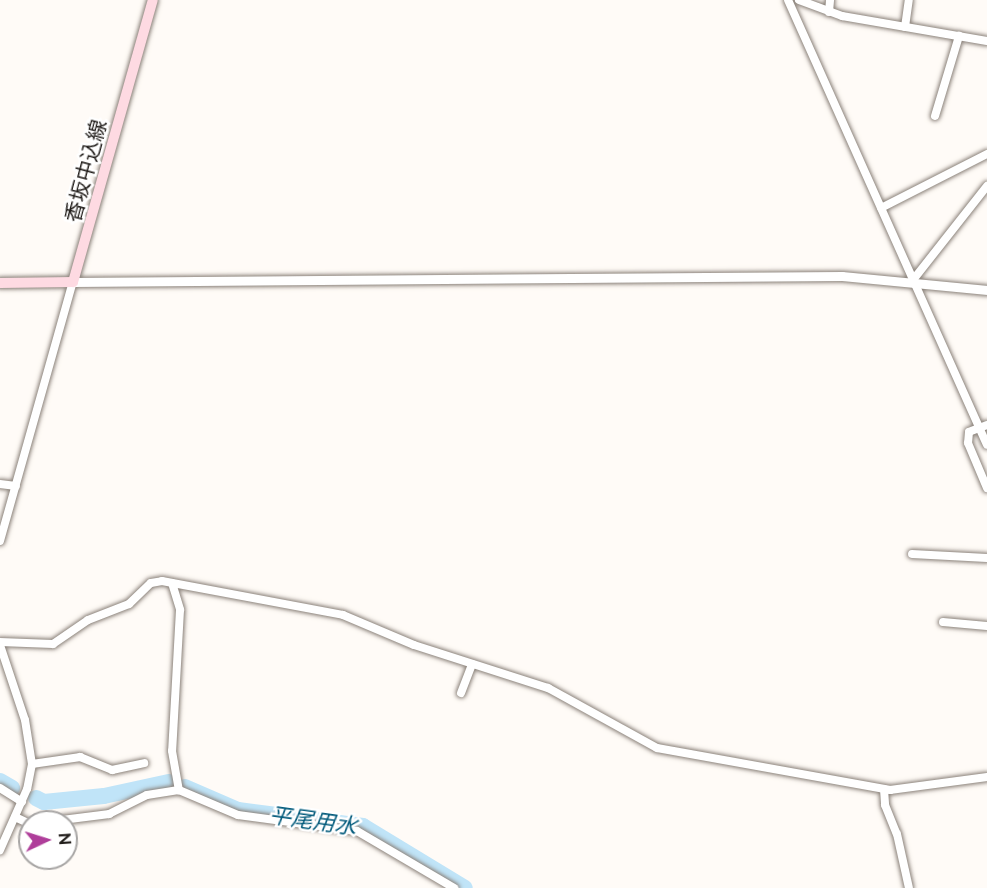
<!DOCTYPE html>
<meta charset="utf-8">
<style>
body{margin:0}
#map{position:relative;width:987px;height:888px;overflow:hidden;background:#fffbf7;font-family:Raleway,"Noto Sans JP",sans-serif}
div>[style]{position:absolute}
.river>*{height:16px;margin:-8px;padding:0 8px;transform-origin:8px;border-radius:8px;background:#c0e4f8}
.roads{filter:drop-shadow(0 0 2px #8b827a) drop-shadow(0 0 2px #8b827a)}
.minor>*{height:8px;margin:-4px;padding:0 4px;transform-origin:4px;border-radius:4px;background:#fff}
.tertiary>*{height:9px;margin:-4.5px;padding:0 4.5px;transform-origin:4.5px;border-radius:4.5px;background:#fff}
.secondary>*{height:10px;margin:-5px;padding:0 5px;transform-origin:5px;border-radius:5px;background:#fedae2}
span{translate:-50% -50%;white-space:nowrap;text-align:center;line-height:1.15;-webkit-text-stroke:5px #fff;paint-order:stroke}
.street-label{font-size:21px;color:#221e1b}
.water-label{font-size:22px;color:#035b7c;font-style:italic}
.north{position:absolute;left:18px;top:810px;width:60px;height:60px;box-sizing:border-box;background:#fff;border:2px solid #a7a5a4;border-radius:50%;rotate:86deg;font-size:16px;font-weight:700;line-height:24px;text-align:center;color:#221e1b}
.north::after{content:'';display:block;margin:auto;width:21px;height:27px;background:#af3e9a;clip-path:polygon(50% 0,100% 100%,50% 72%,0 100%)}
</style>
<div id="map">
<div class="river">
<div style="left:0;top:781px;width:14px;rotate:30deg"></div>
<div style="left:185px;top:787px;width:58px;rotate:23.5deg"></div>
<div style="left:238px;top:810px;width:126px;rotate:7.3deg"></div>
<div style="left:363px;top:826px;width:119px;rotate:31.3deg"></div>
<div style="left:36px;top:798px;width:9px;rotate:27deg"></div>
<div style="left:44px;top:802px;width:60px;rotate:-5.7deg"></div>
<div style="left:104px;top:796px;width:66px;rotate:-12.2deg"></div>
</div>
<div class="roads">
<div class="minor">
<div style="left:788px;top:0;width:487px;rotate:65.9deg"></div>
<div style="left:799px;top:0;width:46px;rotate:20.4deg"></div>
<div style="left:842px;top:16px;width:147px;rotate:9.8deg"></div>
<div style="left:829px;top:12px;width:12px;rotate:-85deg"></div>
<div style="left:905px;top:27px;width:27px;rotate:-82deg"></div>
<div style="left:935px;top:116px;width:84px;rotate:-73.3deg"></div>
<div style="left:881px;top:208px;width:119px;rotate:-27deg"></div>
<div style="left:913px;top:280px;width:120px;rotate:-51.8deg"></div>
<div style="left:987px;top:425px;width:19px;rotate:159deg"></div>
<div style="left:969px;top:432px;width:11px;rotate:95deg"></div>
<div style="left:968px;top:443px;width:49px;rotate:67.1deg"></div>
<div style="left:0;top:484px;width:16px;rotate:7deg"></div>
<div style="left:0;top:541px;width:269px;rotate:-74.3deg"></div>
<div style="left:912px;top:554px;width:75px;rotate:3.1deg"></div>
<div style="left:172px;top:583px;width:28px;rotate:73deg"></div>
<div style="left:180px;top:610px;width:141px;rotate:93.2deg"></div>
<div style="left:172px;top:751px;width:40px;rotate:80deg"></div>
<div style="left:943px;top:622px;width:44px;rotate:5.2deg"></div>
<div style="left:0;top:642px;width:53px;rotate:2.2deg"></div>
<div style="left:53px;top:644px;width:42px;rotate:-34.4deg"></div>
<div style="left:88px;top:620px;width:44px;rotate:-21.3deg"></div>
<div style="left:129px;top:604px;width:30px;rotate:-44deg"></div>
<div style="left:151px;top:583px;width:11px;rotate:-10deg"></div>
<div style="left:162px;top:581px;width:184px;rotate:10.6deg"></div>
<div style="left:343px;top:615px;width:77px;rotate:22.9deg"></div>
<div style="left:414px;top:645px;width:141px;rotate:17.8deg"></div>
<div style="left:548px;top:688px;width:124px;rotate:28.8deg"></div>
<div style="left:657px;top:748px;width:237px;rotate:10.2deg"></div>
<div style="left:890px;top:790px;width:98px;rotate:-7.6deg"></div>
<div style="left:0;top:645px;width:79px;rotate:71.6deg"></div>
<div style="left:25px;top:720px;width:45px;rotate:81deg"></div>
<div style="left:32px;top:764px;width:25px;rotate:101deg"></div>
<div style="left:27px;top:789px;width:67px;rotate:113.9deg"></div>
<div style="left:461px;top:693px;width:31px;rotate:-69deg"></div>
<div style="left:32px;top:764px;width:49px;rotate:-8.3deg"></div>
<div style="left:80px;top:757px;width:35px;rotate:22deg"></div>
<div style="left:112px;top:770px;width:33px;rotate:-12deg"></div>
<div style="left:0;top:788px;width:26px;rotate:32deg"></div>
<div style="left:884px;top:789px;width:16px;rotate:86deg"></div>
<div style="left:885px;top:805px;width:31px;rotate:68deg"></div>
<div style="left:897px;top:834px;width:55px;rotate:77.5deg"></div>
<div style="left:15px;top:817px;width:17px;rotate:25deg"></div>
<div style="left:46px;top:822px;width:64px;rotate:-7.2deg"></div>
<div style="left:109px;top:814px;width:42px;rotate:-26.6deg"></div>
<div style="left:147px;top:795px;width:32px;rotate:-9deg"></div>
<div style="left:179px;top:790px;width:64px;rotate:23deg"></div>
<div style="left:238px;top:815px;width:120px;rotate:7.7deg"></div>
<div style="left:357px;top:831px;width:113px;rotate:30.4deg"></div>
</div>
<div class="tertiary">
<div style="left:73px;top:282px;width:769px;rotate:-0.45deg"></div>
<div style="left:842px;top:276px;width:146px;rotate:5.5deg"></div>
</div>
<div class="secondary">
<div style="left:0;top:283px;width:73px;rotate:-0.8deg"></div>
<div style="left:73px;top:282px;width:293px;rotate:-74.2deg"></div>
</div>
</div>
<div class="street-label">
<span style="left:86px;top:171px;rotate:-75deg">香坂中込線</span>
</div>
<div class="water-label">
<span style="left:313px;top:821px;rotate:8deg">平尾用水</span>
</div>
<div class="north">N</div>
</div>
